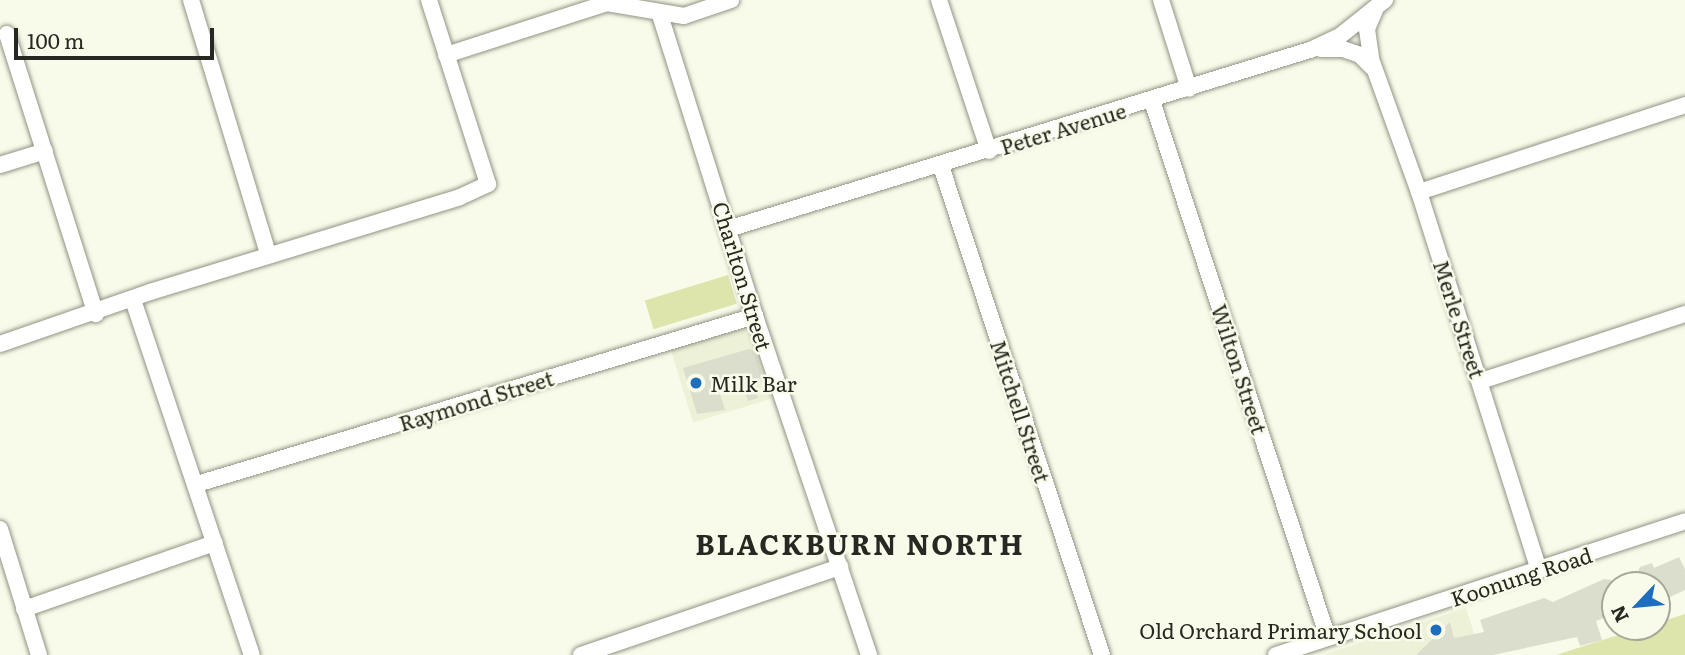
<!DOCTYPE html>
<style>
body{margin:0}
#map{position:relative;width:1685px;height:655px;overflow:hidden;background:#f9fbea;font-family:Literata,serif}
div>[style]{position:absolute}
.built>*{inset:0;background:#edf1d8;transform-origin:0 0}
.green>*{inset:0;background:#dde4ac;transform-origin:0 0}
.building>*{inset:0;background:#dcdecd}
.roads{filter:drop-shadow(0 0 2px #919384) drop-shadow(0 0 2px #919384)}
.minor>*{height:16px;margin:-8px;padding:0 8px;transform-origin:8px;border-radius:8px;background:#fff}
.dots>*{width:19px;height:19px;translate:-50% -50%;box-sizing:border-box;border:4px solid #f9fbea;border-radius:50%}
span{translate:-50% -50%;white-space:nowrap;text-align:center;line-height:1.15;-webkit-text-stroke:5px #f9fbea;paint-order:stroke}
.street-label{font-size:21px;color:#272822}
.poi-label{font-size:21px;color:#272822}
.left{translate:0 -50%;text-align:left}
.right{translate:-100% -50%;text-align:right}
.district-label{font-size:28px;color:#272822;font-weight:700;letter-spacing:2px}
.north{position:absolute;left:1601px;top:571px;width:70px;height:70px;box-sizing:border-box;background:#f9fbea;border:2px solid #a5a79a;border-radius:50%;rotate:244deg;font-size:19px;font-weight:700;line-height:28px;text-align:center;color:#272822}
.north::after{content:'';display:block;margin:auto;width:24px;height:32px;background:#1d6fbd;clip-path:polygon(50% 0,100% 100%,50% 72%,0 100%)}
.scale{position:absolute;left:14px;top:28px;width:200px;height:32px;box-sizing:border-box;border:4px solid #272822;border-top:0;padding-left:9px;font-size:21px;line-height:24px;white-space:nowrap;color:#272822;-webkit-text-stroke:5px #f9fbea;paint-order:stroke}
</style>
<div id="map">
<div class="built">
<div style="left:749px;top:325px;width:77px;height:82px;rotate:73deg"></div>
<div style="clip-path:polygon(1466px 608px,1481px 655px,1323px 655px)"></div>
</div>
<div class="green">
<div style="left:728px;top:275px;width:30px;height:87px;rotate:73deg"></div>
<div style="clip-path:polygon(1685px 614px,1685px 655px,1556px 655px,1643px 627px,1657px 627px,1657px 623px)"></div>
</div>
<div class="building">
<div style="clip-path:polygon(749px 349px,755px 351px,764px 380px,753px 384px,758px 398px,748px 401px,740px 378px,717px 385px,725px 410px,697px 414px,683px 368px)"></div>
<div style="clip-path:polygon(1679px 557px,1685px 569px,1685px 590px,1668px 598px,1663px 586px,1615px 585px,1635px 577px,1640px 567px,1652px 563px,1654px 568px)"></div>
<div style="clip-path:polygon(1604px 579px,1612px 580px,1615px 589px,1615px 614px,1596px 621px,1602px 640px,1580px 646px,1577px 637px,1493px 655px,1416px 655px,1450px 622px,1454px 638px,1484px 632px,1480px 620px,1544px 598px,1553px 602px)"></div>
</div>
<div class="roads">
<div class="minor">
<div style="left:191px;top:0;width:265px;rotate:73.1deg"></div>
<div style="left:939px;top:0;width:159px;rotate:71.7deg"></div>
<div style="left:1161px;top:0;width:93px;rotate:72.5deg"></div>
<div style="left:1375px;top:10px;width:21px;rotate:113deg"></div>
<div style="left:1367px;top:29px;width:30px;rotate:82deg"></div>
<div style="left:1371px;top:59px;width:141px;rotate:70.2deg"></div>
<div style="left:1419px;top:192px;width:397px;rotate:72.4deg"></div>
<div style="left:660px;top:15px;width:316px;rotate:72.5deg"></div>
<div style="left:755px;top:316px;width:358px;rotate:71.4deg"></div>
<div style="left:7px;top:34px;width:294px;rotate:72.4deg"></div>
<div style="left:1321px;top:49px;width:22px"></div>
<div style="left:1343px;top:49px;width:18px;rotate:19deg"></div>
<div style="left:1360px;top:55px;width:18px;rotate:45deg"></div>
<div style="left:446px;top:55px;width:169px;rotate:-17.9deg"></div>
<div style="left:607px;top:3px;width:78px;rotate:9.6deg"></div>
<div style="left:684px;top:16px;width:50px;rotate:-18.8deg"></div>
<div style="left:1152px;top:101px;width:565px;rotate:71.85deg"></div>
<div style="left:0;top:165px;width:47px;rotate:-17.3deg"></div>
<div style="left:941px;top:166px;width:515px;rotate:71.78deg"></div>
<div style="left:1419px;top:192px;width:280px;rotate:-18.1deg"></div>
<div style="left:728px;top:229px;width:609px;rotate:-17.1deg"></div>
<div style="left:1310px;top:50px;width:33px;rotate:-25deg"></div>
<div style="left:1340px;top:36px;width:58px;rotate:-38.7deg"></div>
<div style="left:133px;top:300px;width:374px;rotate:71.5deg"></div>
<div style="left:0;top:344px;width:159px;rotate:-19.1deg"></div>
<div style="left:150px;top:292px;width:324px;rotate:-17deg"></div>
<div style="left:460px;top:197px;width:31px;rotate:-25deg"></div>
<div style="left:488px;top:184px;width:193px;rotate:-107.8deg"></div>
<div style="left:1481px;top:381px;width:215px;rotate:-18.2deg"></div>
<div style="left:197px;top:484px;width:583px;rotate:-16.76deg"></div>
<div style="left:0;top:529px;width:132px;rotate:72.8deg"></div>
<div style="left:24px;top:609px;width:202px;rotate:-19.1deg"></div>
<div style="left:581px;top:655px;width:274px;rotate:-18.8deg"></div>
<div style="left:1276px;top:655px;width:430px;rotate:-18.1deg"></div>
</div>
</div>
<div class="dots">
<div style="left:696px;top:383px;background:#1d6fbd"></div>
<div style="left:1436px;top:630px;background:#1d6fbd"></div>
</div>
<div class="street-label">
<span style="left:1063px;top:128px;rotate:-17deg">Peter Avenue</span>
<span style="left:743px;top:276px;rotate:73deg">Charlton Street</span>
<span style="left:1460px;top:319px;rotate:72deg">Merle Street</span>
<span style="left:1240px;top:369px;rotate:72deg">Wilton Street</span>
<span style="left:476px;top:400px;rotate:-17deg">Raymond Street</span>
<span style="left:1021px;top:411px;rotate:72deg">Mitchell Street</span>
<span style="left:1521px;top:576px;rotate:-18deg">Koonung Road</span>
</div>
<div class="poi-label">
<span class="left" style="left:710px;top:383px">Milk Bar</span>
<span class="right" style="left:1422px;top:630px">Old Orchard Primary School</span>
</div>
<div class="district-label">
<span style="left:860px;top:543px">BLACKBURN NORTH</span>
</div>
<div class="north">N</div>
<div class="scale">100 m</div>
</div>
